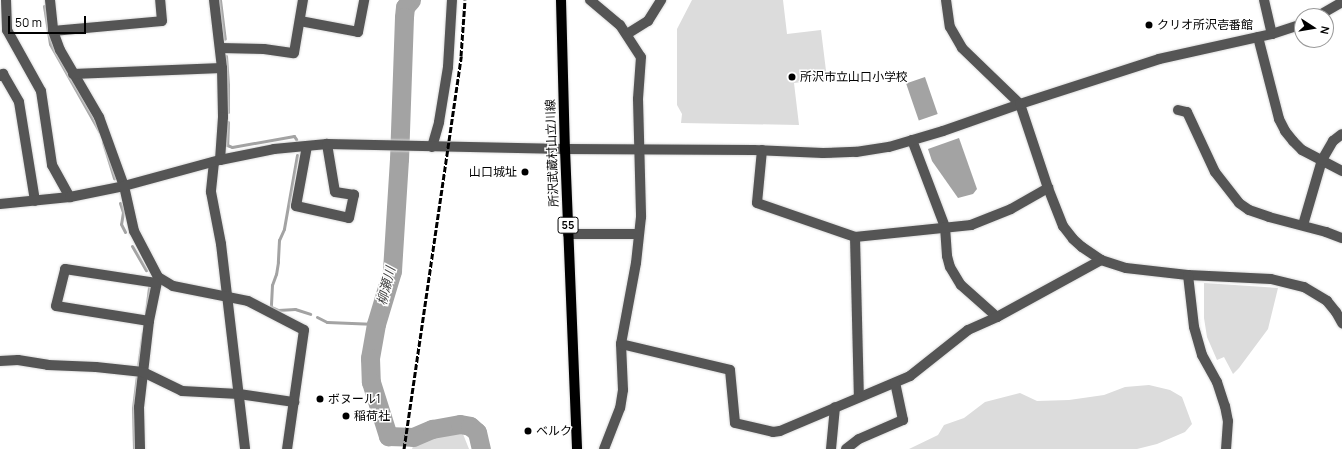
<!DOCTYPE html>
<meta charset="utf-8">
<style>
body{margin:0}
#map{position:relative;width:1342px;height:449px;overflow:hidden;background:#fff;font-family:Manrope,"Noto Sans JP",sans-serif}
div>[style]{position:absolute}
.green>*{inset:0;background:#dcdcdc}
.water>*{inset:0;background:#a3a3a3;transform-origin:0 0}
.stream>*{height:3px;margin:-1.5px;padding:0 1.5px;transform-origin:1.5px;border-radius:1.5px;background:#a3a3a3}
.river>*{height:19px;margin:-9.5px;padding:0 9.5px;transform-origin:9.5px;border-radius:9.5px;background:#a3a3a3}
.roads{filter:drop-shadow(0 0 1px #dbdbdb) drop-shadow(0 0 1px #dbdbdb)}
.minor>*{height:10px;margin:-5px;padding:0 5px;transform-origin:5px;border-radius:5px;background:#555}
.major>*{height:10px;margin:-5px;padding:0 5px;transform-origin:5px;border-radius:5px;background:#000}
.rail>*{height:3px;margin-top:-1.5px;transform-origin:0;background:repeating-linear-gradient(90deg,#000 0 6px,transparent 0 8px)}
.dots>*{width:11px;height:11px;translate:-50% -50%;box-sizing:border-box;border:2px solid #fff;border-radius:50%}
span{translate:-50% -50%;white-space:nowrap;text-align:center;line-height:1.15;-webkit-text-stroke:3px #fff;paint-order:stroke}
.shield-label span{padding:1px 3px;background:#fff;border:1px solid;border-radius:3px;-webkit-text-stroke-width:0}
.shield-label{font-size:11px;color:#000;font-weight:700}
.poi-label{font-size:12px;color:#000}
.left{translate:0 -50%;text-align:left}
.right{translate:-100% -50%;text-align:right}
.street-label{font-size:12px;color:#000}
.water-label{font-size:13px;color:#444;font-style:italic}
.north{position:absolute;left:1294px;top:8px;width:40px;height:40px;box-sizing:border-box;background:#fff;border:1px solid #999;border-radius:50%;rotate:102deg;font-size:11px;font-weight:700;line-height:16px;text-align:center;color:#000}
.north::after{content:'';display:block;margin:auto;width:14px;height:18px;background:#000;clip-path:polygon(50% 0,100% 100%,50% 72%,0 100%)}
.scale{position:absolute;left:8px;top:16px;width:78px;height:18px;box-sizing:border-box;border:2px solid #000;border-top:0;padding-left:5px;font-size:12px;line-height:14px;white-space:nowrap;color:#000;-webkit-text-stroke:3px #fff;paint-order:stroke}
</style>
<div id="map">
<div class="green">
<div style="clip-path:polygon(692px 0,783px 0,787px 34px,821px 30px,827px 79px,794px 83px,799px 125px,681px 123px,682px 114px,677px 105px,677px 29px)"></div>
<div style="clip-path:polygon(1204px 283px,1278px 288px,1268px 329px,1239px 368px,1233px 374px,1224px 357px,1217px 360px,1207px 337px,1204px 318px)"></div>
<div style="clip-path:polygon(1149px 385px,1170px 390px,1182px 397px,1192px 424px,1185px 432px,1157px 444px,1137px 449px,909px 449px,938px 435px,944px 425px,964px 418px,985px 402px,1020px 393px,1037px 401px,1069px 400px,1104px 395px,1125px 387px)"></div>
<div style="clip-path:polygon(456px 431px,463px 434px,469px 449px,412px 449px,415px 441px)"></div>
</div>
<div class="water">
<div style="left:925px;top:77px;width:39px;height:20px;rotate:71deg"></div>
<div style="clip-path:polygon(959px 138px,977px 189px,973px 194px,958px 198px,932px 161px,928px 149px)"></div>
</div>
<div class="stream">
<div style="left:220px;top:0;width:39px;rotate:83deg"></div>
<div style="left:44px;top:6px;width:38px;rotate:81deg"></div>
<div style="left:50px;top:44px;width:100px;rotate:60.6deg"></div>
<div style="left:226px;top:56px;width:29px;rotate:86deg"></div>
<div style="left:228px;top:85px;width:27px;rotate:90deg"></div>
<div style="left:228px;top:122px;width:23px;rotate:92deg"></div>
<div style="left:227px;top:145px;width:5px;rotate:22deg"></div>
<div style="left:232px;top:147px;width:63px;rotate:-10.1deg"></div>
<div style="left:294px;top:136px;width:4px;rotate:56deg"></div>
<div style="left:103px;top:142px;width:38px;rotate:73deg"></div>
<div style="left:297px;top:155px;width:75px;rotate:100deg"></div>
<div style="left:284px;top:229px;width:12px;rotate:114deg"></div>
<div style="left:279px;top:240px;width:22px;rotate:93deg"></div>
<div style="left:278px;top:262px;width:12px;rotate:99deg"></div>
<div style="left:276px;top:274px;width:12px;rotate:110deg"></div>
<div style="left:272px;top:285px;width:22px;rotate:93deg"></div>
<div style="left:271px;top:307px;width:8px;rotate:23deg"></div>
<div style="left:278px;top:310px;width:17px;rotate:-3deg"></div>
<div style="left:295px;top:309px;width:16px;rotate:18deg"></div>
<div style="left:120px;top:203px;width:9px;rotate:72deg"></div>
<div style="left:123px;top:212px;width:12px;rotate:99deg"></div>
<div style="left:121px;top:224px;width:9px;rotate:63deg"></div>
<div style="left:132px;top:246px;width:28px;rotate:60deg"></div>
<div style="left:146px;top:312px;width:26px;rotate:-83deg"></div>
<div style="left:317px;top:317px;width:11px;rotate:27deg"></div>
<div style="left:327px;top:322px;width:49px;rotate:2.3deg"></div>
<div style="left:138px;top:367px;width:34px;rotate:-82deg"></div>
<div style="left:134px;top:449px;width:41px;rotate:-91.4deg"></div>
<div style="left:133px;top:408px;width:32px;rotate:-83deg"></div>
</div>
<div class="river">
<div style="left:411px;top:0;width:9px;rotate:131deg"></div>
<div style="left:405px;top:7px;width:10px;rotate:96deg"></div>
<div style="left:404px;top:17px;width:142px;rotate:92deg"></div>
<div style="left:399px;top:159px;width:112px;rotate:93.6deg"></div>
<div style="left:392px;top:271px;width:55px;rotate:106.8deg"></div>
<div style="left:376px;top:324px;width:35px;rotate:100deg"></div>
<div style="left:370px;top:358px;width:24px;rotate:88deg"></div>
<div style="left:371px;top:382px;width:57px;rotate:72.5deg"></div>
<div style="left:388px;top:436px;width:25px;rotate:2deg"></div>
<div style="left:413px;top:437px;width:21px;rotate:-23deg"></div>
<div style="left:432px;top:429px;width:28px;rotate:-10deg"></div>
<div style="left:460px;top:424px;width:10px;rotate:11deg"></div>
<div style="left:470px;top:426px;width:9px;rotate:41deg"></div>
<div style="left:477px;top:432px;width:17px;rotate:77deg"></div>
</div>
<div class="roads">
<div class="minor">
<div style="left:6px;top:0;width:30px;rotate:88deg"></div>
<div style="left:7px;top:30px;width:70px;rotate:60.9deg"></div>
<div style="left:41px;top:91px;width:75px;rotate:81.5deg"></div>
<div style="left:52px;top:165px;width:37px;rotate:61deg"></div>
<div style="left:50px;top:0;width:31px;rotate:84deg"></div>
<div style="left:53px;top:31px;width:20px;rotate:70deg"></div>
<div style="left:60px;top:50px;width:78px;rotate:59.8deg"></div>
<div style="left:99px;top:117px;width:73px;rotate:70.1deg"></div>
<div style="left:124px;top:186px;width:46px;rotate:77.5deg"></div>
<div style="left:134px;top:231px;width:52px;rotate:62.4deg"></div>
<div style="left:158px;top:277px;width:45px;rotate:101.6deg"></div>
<div style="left:149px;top:321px;width:87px;rotate:96.6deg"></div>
<div style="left:139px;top:407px;width:42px;rotate:88.6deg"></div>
<div style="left:214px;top:0;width:68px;rotate:83.3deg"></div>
<div style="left:222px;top:68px;width:49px;rotate:88.8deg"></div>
<div style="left:223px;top:117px;width:43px;rotate:94deg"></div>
<div style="left:590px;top:0;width:39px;rotate:40deg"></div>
<div style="left:620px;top:25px;width:38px;rotate:57deg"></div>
<div style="left:641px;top:57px;width:42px;rotate:94.1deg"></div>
<div style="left:638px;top:99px;width:118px;rotate:88.5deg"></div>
<div style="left:641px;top:217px;width:46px;rotate:96.2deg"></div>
<div style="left:636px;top:263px;width:82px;rotate:100.5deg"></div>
<div style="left:621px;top:344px;width:46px;rotate:87.5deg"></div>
<div style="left:623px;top:390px;width:18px;rotate:99deg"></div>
<div style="left:620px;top:408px;width:44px;rotate:111.3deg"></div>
<div style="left:946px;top:0;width:27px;rotate:82deg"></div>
<div style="left:950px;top:27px;width:24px;rotate:60deg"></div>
<div style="left:962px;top:48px;width:81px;rotate:44deg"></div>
<div style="left:1020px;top:104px;width:89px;rotate:71.6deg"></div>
<div style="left:1048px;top:188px;width:41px;rotate:68.5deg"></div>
<div style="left:1063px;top:226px;width:16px;rotate:52deg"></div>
<div style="left:1073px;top:239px;width:12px;rotate:42deg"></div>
<div style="left:1082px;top:247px;width:23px;rotate:34deg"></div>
<div style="left:1101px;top:260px;width:26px;rotate:18deg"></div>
<div style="left:1126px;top:268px;width:62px;rotate:6.4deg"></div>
<div style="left:1188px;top:275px;width:83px;rotate:2.8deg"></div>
<div style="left:1271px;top:279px;width:34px;rotate:14deg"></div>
<div style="left:1304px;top:287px;width:27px;rotate:31deg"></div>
<div style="left:1327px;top:301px;width:14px;rotate:51deg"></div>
<div style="left:1336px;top:312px;width:13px;rotate:61deg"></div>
<div style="left:1264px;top:0;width:35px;rotate:77deg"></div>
<div style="left:1318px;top:16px;width:28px;rotate:-30deg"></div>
<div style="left:300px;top:21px;width:59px;rotate:10.7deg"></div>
<div style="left:358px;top:32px;width:33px;rotate:-79deg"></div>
<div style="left:53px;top:31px;width:109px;rotate:-5.2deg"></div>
<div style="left:162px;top:21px;width:21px;rotate:-95deg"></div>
<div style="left:627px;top:34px;width:25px;rotate:-32deg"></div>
<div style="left:648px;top:21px;width:25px;rotate:-58deg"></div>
<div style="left:1258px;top:37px;width:85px;rotate:75.6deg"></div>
<div style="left:1279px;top:119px;width:13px;rotate:63deg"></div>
<div style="left:1285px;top:131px;width:13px;rotate:51deg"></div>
<div style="left:1293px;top:141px;width:13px;rotate:45deg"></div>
<div style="left:1302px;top:150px;width:45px;rotate:27.7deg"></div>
<div style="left:221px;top:48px;width:43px;rotate:1.3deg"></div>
<div style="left:264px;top:49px;width:30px;rotate:8deg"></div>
<div style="left:294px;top:53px;width:54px;rotate:-80.4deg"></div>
<div style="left:73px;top:74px;width:149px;rotate:-2.3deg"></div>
<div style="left:0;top:76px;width:4px;rotate:-34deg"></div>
<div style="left:3px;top:74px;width:32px;rotate:60deg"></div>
<div style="left:19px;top:102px;width:100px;rotate:80.8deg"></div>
<div style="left:1178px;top:110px;width:9px;rotate:13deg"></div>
<div style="left:1187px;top:112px;width:66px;rotate:65deg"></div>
<div style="left:1215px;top:172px;width:39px;rotate:52deg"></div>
<div style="left:1239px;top:203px;width:12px;rotate:35deg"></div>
<div style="left:1249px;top:210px;width:21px;rotate:19deg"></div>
<div style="left:1269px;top:217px;width:59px;rotate:14.7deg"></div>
<div style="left:1326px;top:232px;width:17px;rotate:21deg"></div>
<div style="left:912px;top:140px;width:93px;rotate:69.2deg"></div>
<div style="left:945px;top:227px;width:29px;rotate:86deg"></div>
<div style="left:947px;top:256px;width:11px;rotate:75deg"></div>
<div style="left:950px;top:267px;width:21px;rotate:59deg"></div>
<div style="left:961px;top:285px;width:48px;rotate:41.6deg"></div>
<div style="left:997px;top:317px;width:119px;rotate:-28.7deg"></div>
<div style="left:307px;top:146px;width:61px;rotate:100.4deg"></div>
<div style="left:296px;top:206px;width:54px;rotate:12.8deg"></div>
<div style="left:349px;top:218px;width:24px;rotate:-78deg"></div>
<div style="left:354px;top:195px;width:19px;rotate:-171deg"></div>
<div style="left:335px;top:192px;width:49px;rotate:-99.5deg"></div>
<div style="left:432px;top:147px;width:26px;rotate:-74deg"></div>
<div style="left:439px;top:122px;width:56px;rotate:-80.7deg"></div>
<div style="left:448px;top:67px;width:67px;rotate:-86.6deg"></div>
<div style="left:762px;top:150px;width:53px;rotate:95.4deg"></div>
<div style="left:757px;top:203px;width:104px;rotate:19.1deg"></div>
<div style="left:855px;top:237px;width:117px;rotate:-5.9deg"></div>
<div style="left:971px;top:225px;width:43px;rotate:-21.8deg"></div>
<div style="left:1011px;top:209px;width:43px;rotate:-29.6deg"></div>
<div style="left:214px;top:162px;width:30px;rotate:96deg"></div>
<div style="left:211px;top:192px;width:53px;rotate:79.1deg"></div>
<div style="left:221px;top:244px;width:206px;rotate:83.3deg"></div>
<div style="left:0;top:204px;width:70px;rotate:-5.7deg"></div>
<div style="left:70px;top:197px;width:55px;rotate:-11.5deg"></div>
<div style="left:124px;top:186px;width:99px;rotate:-15.2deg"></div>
<div style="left:220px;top:160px;width:55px;rotate:-11.5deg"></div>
<div style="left:274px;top:149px;width:53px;rotate:-5.4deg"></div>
<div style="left:327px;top:144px;width:238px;rotate:1.2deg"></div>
<div style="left:565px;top:149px;width:189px;rotate:0.3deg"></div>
<div style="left:754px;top:150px;width:69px;rotate:2.5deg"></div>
<div style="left:823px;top:153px;width:33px;rotate:-2deg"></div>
<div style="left:856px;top:152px;width:33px;rotate:-9deg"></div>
<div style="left:889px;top:147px;width:56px;rotate:-16.5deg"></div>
<div style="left:943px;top:131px;width:82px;rotate:-19.3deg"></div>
<div style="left:1020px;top:104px;width:146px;rotate:-17.9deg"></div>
<div style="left:1159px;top:59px;width:116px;rotate:-12.5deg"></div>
<div style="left:1272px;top:34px;width:32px;rotate:-18deg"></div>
<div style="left:1303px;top:225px;width:68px;rotate:-73.7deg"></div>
<div style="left:1322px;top:160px;width:22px;rotate:-60deg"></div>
<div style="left:1333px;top:141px;width:11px;rotate:-38deg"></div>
<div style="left:568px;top:234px;width:70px"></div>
<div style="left:855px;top:237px;width:160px;rotate:88.6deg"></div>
<div style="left:1188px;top:275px;width:52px;rotate:83.4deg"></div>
<div style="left:1194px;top:327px;width:29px;rotate:74deg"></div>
<div style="left:1202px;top:355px;width:31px;rotate:61deg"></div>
<div style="left:1217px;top:382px;width:25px;rotate:72deg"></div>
<div style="left:1225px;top:406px;width:15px;rotate:79deg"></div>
<div style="left:1228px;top:421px;width:28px;rotate:94deg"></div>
<div style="left:158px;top:277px;width:17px;rotate:31deg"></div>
<div style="left:173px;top:286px;width:76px;rotate:11.3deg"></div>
<div style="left:248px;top:301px;width:63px;rotate:27.4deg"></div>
<div style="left:304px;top:330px;width:120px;rotate:98.1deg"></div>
<div style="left:149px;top:321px;width:94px;rotate:-170.8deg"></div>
<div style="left:56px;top:306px;width:38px;rotate:-76deg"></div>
<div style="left:65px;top:269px;width:92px;rotate:8.7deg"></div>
<div style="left:621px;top:344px;width:112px;rotate:13.4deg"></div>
<div style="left:730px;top:370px;width:53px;rotate:84.6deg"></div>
<div style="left:735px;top:423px;width:39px;rotate:13deg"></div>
<div style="left:773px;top:432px;width:7px;rotate:-8deg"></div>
<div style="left:780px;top:431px;width:141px;rotate:-22.9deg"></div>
<div style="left:910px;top:376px;width:74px;rotate:-38.4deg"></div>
<div style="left:968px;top:330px;width:32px;rotate:-24deg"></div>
<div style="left:0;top:361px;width:18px;rotate:-3deg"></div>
<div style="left:18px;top:360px;width:30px;rotate:9deg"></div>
<div style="left:48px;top:365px;width:48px;rotate:2.4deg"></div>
<div style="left:96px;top:367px;width:47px;rotate:6.1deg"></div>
<div style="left:143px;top:372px;width:43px;rotate:26deg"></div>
<div style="left:182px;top:391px;width:57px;rotate:3deg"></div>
<div style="left:239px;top:394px;width:56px;rotate:8.3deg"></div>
<div style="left:831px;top:449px;width:42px;rotate:-84.6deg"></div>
<div style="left:846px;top:449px;width:16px;rotate:-38deg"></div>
<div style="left:859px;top:439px;width:48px;rotate:-23.4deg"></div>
<div style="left:903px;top:420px;width:38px;rotate:-102deg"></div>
</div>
<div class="major">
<div style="left:561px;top:0;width:149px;rotate:88.5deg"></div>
<div style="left:565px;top:149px;width:300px;rotate:87.7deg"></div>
</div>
</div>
<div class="rail">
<div style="left:404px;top:449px;width:397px;rotate:-81.7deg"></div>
<div style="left:461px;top:56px;width:56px;rotate:-85.9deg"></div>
</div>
<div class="dots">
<div style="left:1149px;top:25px;background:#000"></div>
<div style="left:792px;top:77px;background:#000"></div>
<div style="left:525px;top:172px;background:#000"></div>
<div style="left:320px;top:399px;background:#000"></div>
<div style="left:346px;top:416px;background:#000"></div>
<div style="left:528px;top:431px;background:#000"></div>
</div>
<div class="shield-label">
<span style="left:568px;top:225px">55</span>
</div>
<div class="poi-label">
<span class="left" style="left:1157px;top:25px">クリオ所沢壱番館</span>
<span class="left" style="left:800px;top:77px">所沢市立山口小学校</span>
<span class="right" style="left:517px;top:172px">山口城址</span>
<span class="left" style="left:328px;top:399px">ボヌール1</span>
<span class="left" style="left:354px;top:416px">稲荷社</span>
<span class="left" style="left:536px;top:431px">ベルク</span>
</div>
<div class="street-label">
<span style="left:552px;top:153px;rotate:-92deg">所沢武蔵村山立川線</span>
</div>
<div class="water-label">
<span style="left:386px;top:286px;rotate:-76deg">柳瀬川</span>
</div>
<div class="north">N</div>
<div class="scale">50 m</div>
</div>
